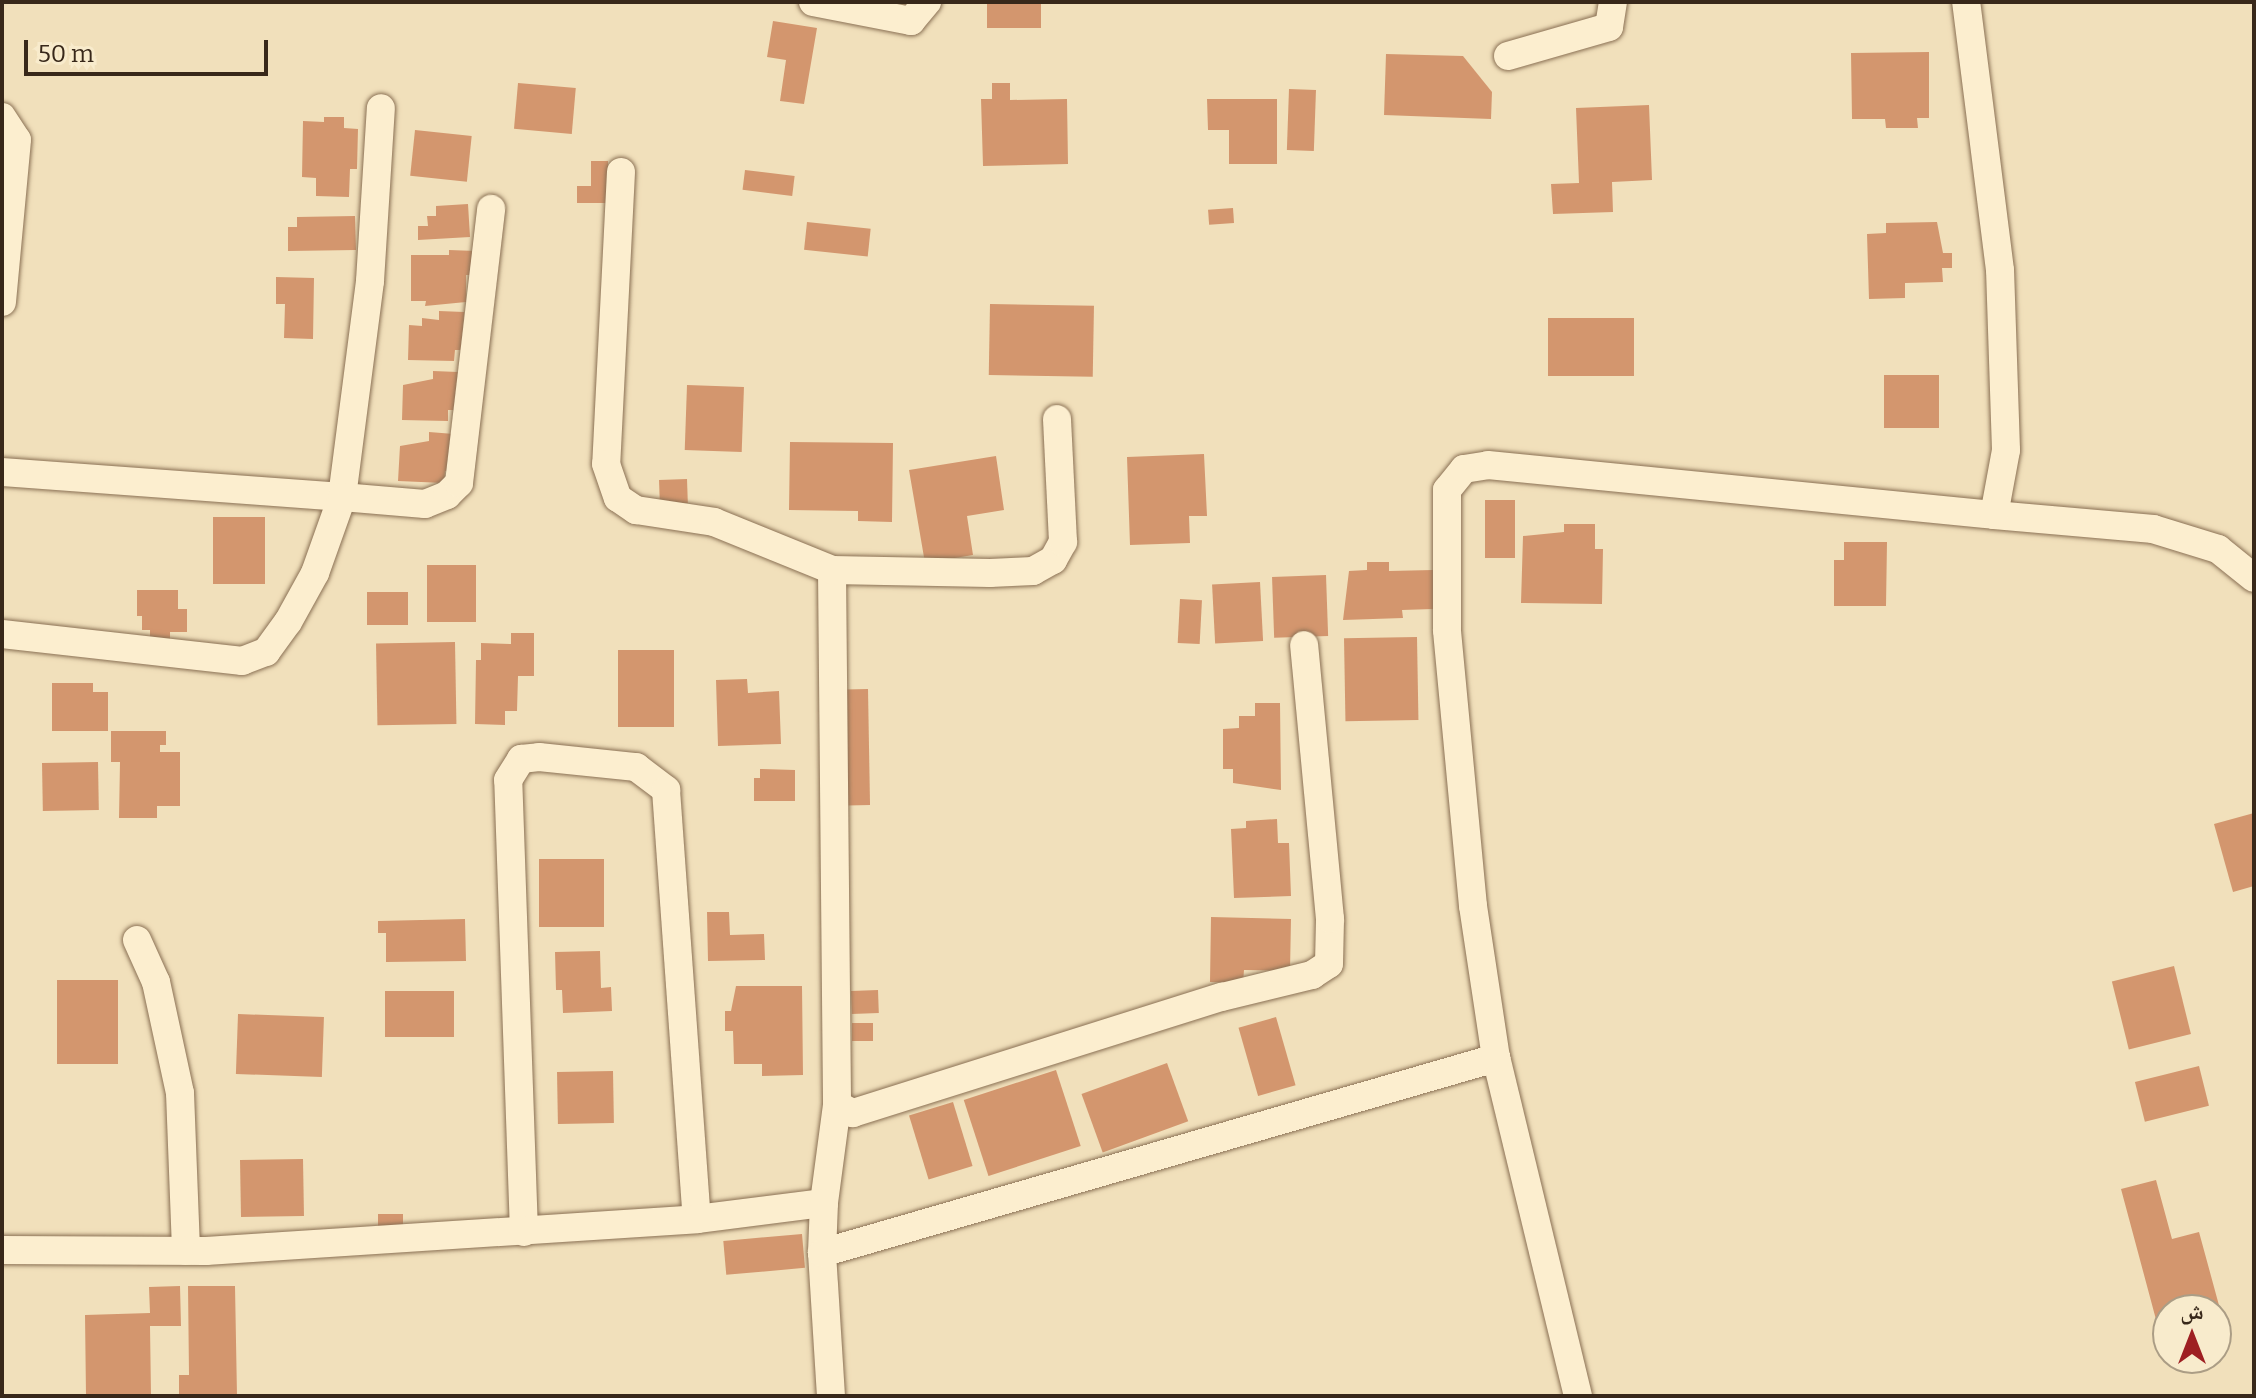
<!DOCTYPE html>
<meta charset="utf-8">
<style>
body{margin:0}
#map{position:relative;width:2256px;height:1398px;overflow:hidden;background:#f1e0bb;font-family:Bitter,"Noto Naskh Arabic",serif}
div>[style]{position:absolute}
.building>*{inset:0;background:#d3966e;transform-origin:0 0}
.roads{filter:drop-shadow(0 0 2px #8a7054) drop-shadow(0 0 2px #8a7054)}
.minor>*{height:28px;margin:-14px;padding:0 14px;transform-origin:14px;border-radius:14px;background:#fceecf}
span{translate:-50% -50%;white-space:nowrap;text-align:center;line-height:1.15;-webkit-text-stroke:8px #f8ebcc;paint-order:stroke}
.frame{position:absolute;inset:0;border:4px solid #38281a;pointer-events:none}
.north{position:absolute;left:2152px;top:1294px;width:80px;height:80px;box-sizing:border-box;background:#f8ebcc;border:2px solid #ab9d85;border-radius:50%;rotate:0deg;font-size:22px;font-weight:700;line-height:32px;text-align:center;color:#38281a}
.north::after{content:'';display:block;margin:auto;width:28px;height:36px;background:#9e1f22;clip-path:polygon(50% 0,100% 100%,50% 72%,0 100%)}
.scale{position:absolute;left:24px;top:40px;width:244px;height:36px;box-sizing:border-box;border:4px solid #38281a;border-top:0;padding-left:10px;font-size:24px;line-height:28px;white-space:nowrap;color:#38281a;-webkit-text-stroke:6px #f8ebcc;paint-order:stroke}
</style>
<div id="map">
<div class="building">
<div style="left:987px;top:2px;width:54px;height:26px"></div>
<div style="clip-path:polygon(773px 21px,817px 28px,804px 104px,780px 101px,786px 60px,767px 57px)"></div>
<div style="clip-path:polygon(1929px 52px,1929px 118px,1917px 118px,1918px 128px,1886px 128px,1885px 119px,1852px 119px,1851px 53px)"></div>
<div style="clip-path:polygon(1386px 54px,1463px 56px,1492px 92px,1491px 119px,1384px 115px)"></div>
<div style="left:518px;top:83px;width:58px;height:46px;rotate:5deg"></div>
<div style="clip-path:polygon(992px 83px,1010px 83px,1010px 100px,1067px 99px,1068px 164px,983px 166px,981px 99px,992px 99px)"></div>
<div style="left:1289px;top:89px;width:27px;height:61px;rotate:2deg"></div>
<div style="clip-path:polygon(1207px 99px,1277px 99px,1277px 164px,1229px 164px,1229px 130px,1208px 130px)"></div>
<div style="clip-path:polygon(1649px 105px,1652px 180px,1612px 182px,1613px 212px,1553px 214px,1551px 184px,1579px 183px,1576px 108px)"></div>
<div style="clip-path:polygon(324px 117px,344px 117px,344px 128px,358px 129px,357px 169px,350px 169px,349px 197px,316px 196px,316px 178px,302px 177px,303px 121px,324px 122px)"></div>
<div style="left:415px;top:130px;width:57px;height:46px;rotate:6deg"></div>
<div style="clip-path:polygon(591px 161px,608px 161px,608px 203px,577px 203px,577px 186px,591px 186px)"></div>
<div style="left:745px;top:170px;width:50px;height:20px;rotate:7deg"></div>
<div style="clip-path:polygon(468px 204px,470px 237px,418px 240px,418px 226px,428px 226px,427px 216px,436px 216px,436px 206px)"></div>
<div style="left:1233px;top:208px;width:15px;height:25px;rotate:86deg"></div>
<div style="clip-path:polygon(355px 216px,356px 250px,288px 251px,288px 227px,297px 227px,297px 217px)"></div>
<div style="left:807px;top:222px;width:64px;height:28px;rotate:6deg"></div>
<div style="clip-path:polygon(1937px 222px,1943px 253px,1952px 253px,1952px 268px,1942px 268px,1943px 282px,1905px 283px,1905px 298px,1869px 299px,1867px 234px,1886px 233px,1886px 223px)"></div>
<div style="clip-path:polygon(449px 250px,476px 251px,475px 275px,466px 275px,466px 302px,425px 306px,426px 301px,411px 301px,411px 255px,449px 255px)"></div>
<div style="clip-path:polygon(276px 277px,314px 278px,313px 339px,284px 338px,285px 304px,276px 304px)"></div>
<div style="left:990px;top:304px;width:104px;height:71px;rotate:1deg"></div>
<div style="clip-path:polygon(439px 311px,464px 312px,463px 350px,455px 350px,454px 361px,408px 360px,409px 325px,422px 326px,422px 318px,439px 320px)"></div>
<div style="left:1548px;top:318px;width:86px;height:58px"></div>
<div style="clip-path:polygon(433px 371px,458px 372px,457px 410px,448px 410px,448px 421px,402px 420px,403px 385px,433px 379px)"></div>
<div style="left:1939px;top:375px;width:53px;height:55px;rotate:90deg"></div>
<div style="left:687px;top:385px;width:57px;height:65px;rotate:2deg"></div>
<div style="clip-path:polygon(429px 432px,454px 434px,453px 471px,445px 471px,444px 483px,398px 481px,400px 446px,429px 441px)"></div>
<div style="clip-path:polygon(790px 442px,893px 443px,892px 522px,858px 521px,858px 511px,789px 510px)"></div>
<div style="clip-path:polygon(1204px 454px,1207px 516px,1189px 516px,1190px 543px,1130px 545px,1127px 457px)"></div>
<div style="clip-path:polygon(996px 456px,1004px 510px,967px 516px,973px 555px,925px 563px,909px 470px)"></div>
<div style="left:687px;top:479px;width:24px;height:28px;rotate:88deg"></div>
<div style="left:1485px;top:500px;width:30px;height:58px"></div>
<div style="left:213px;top:517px;width:52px;height:67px"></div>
<div style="clip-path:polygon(1564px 524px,1595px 524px,1595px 549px,1603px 549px,1602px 604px,1521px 603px,1523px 536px,1564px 532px)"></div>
<div style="clip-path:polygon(1844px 542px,1887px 542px,1886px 606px,1834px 606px,1834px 560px,1844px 560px)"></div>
<div style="clip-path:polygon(1367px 562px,1389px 562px,1389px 571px,1433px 570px,1433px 609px,1402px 610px,1403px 618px,1343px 620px,1349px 571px,1367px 570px)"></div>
<div style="left:427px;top:565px;width:49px;height:57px"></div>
<div style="left:1326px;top:575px;width:61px;height:54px;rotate:88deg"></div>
<div style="left:1260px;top:582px;width:59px;height:48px;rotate:87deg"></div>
<div style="clip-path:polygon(137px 590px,178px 590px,178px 609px,187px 609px,187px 632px,170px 632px,170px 641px,150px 641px,150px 630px,142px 630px,142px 616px,137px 616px)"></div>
<div style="left:367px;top:592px;width:41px;height:33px"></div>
<div style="left:1180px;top:599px;width:22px;height:44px;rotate:3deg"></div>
<div style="clip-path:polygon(511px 633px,534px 633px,534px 676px,518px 676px,517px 711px,505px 711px,505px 725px,475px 724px,476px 660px,481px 660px,481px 643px,511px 644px)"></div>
<div style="left:1417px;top:637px;width:83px;height:73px;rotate:89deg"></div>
<div style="left:455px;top:642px;width:82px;height:79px;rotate:89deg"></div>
<div style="left:618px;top:650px;width:56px;height:77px"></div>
<div style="clip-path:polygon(747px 679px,748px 693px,779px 691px,781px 744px,718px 746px,716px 680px)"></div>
<div style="clip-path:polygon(52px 683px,93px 683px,93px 692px,108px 692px,108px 731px,52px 731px)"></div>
<div style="left:868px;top:689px;width:116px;height:23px;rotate:89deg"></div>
<div style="clip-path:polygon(1255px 703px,1280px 703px,1281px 790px,1233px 783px,1233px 769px,1223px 769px,1223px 729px,1239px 728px,1239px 716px,1255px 716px)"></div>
<div style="clip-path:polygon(111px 731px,166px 731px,166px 745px,160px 745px,160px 752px,180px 752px,180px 806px,157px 806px,157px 818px,119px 818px,120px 762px,111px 762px)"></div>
<div style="left:98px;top:762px;width:48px;height:56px;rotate:89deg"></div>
<div style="clip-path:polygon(760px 769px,795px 770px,795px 801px,754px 801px,754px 778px,760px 778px)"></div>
<div style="clip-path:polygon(2254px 813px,2254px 886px,2233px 892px,2214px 824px)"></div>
<div style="clip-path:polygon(1277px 819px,1278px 843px,1289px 843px,1291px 896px,1234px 898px,1231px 829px,1246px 828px,1246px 821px)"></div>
<div style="left:539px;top:859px;width:65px;height:68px"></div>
<div style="clip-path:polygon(707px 912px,729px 912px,730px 935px,764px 934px,765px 960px,708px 961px)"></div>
<div style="clip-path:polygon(1211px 917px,1291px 919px,1290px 971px,1244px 970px,1243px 983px,1210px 982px)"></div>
<div style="clip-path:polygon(465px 919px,466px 961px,386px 962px,386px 933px,378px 933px,378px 921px)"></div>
<div style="clip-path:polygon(600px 951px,601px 988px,611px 987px,612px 1011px,563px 1013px,562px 990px,556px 990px,555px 952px)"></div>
<div style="left:2174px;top:966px;width:70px;height:64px;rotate:76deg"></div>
<div style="left:57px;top:980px;width:61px;height:84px"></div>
<div style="clip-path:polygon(736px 986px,802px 986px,803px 1075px,762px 1076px,762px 1064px,734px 1064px,733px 1031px,725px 1031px,725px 1011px,731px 1011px)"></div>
<div style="left:878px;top:990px;width:23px;height:27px;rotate:88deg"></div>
<div style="left:385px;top:991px;width:69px;height:46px"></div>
<div style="left:238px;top:1014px;width:86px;height:60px;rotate:2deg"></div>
<div style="left:1276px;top:1017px;width:71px;height:39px;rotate:74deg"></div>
<div style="left:852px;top:1023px;width:21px;height:18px"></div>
<div style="left:1167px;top:1063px;width:62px;height:91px;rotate:70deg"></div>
<div style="left:2199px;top:1066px;width:41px;height:66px;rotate:76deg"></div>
<div style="left:1056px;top:1070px;width:80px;height:97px;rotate:72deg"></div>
<div style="left:613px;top:1071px;width:52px;height:56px;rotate:89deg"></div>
<div style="left:953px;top:1102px;width:67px;height:46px;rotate:73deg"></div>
<div style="left:303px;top:1159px;width:57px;height:63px;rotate:89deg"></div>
<div style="clip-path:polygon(2156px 1180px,2172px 1239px,2199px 1232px,2220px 1309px,2168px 1310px,2168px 1324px,2158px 1327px,2121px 1189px)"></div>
<div style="left:403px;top:1214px;width:17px;height:25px;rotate:90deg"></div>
<div style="left:802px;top:1234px;width:34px;height:79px;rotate:85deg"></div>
<div style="clip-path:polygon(180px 1286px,181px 1326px,150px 1326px,151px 1395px,86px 1396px,85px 1315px,150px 1313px,149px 1287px)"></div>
<div style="clip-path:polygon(188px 1286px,235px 1286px,237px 1396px,179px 1396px,179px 1375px,189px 1375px)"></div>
</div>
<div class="roads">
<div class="minor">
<div style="left:813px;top:2px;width:100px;rotate:11deg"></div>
<div style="left:911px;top:21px;width:25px;rotate:-50deg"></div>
<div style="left:1508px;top:56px;width:105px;rotate:-16deg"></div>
<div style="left:1609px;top:27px;width:25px;rotate:-81deg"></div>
<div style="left:2px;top:117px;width:27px;rotate:57deg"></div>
<div style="left:17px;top:140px;width:163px;rotate:95.3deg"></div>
<div style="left:621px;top:172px;width:292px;rotate:92.9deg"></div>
<div style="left:606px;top:464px;width:36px;rotate:71deg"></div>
<div style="left:618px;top:498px;width:22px;rotate:34deg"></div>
<div style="left:636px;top:510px;width:79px;rotate:8.7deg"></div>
<div style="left:714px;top:522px;width:127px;rotate:22.1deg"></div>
<div style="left:832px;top:570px;width:535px;rotate:89.46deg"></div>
<div style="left:837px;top:1105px;width:99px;rotate:97.6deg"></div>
<div style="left:2px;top:472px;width:341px;rotate:4.2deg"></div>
<div style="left:342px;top:497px;width:218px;rotate:-82.6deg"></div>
<div style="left:370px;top:281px;width:173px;rotate:-86.4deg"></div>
<div style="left:1994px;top:515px;width:160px;rotate:5deg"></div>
<div style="left:2153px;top:529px;width:68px;rotate:17.1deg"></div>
<div style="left:2218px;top:549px;width:46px;rotate:38.9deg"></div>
<div style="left:832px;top:570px;width:158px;rotate:1.1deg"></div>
<div style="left:990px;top:573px;width:43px;rotate:-2.7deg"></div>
<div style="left:1033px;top:571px;width:23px;rotate:-29deg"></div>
<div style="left:1053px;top:560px;width:21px;rotate:-61deg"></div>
<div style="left:1063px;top:542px;width:123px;rotate:-92.8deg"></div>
<div style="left:2px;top:634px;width:242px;rotate:6.4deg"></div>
<div style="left:242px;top:661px;width:26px;rotate:-21deg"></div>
<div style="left:266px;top:652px;width:37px;rotate:-54deg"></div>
<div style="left:288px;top:622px;width:56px;rotate:-61.1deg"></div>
<div style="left:315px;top:573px;width:81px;rotate:-70.4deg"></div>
<div style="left:342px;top:497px;width:83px;rotate:4.8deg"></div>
<div style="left:425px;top:504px;width:24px;rotate:-22deg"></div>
<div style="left:447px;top:495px;width:17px;rotate:-45deg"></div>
<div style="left:459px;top:483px;width:276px;rotate:-83.3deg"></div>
<div style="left:137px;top:940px;width:46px;rotate:65.7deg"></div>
<div style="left:156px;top:982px;width:114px;rotate:77.8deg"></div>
<div style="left:180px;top:1093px;width:158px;rotate:87.8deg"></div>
<div style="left:837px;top:1105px;width:18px;rotate:27deg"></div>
<div style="left:853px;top:1113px;width:387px;rotate:-17.5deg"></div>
<div style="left:1222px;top:997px;width:93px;rotate:-13.7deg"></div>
<div style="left:1312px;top:975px;width:20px;rotate:-33deg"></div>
<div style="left:1329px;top:964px;width:45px;rotate:-88.7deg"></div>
<div style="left:1330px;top:919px;width:275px;rotate:-95.4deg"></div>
<div style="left:524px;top:1232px;width:452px;rotate:-92deg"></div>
<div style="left:508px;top:780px;width:25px;rotate:-58deg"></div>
<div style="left:521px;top:759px;width:18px;rotate:-6deg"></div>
<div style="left:539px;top:757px;width:98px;rotate:5.9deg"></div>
<div style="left:636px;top:767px;width:38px;rotate:37deg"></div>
<div style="left:666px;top:790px;width:430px;rotate:85.9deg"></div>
<div style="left:2px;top:1250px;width:204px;rotate:0.3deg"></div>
<div style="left:206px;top:1251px;width:492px;rotate:-3.7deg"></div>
<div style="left:697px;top:1219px;width:128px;rotate:-7.2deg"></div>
<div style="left:824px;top:1203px;width:50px;rotate:92.3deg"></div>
<div style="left:822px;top:1253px;width:143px;rotate:86.4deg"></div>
<div style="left:822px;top:1253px;width:702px;rotate:-16.14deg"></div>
<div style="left:1578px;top:1396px;width:348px;rotate:-103.6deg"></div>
<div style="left:1496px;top:1058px;width:154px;rotate:-98.6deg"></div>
<div style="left:1473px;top:906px;width:277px;rotate:-95.4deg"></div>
<div style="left:1447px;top:630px;width:140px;rotate:-90deg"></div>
<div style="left:1447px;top:490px;width:27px;rotate:-51deg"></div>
<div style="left:1464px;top:469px;width:24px;rotate:-9deg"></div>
<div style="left:1488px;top:465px;width:508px;rotate:5.64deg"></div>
<div style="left:1994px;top:515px;width:66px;rotate:-79.5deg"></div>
<div style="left:2006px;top:450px;width:180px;rotate:-91.9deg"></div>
<div style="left:2000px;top:270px;width:270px;rotate:-97.2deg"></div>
</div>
</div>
<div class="frame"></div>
<div class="north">ش</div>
<div class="scale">50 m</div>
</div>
